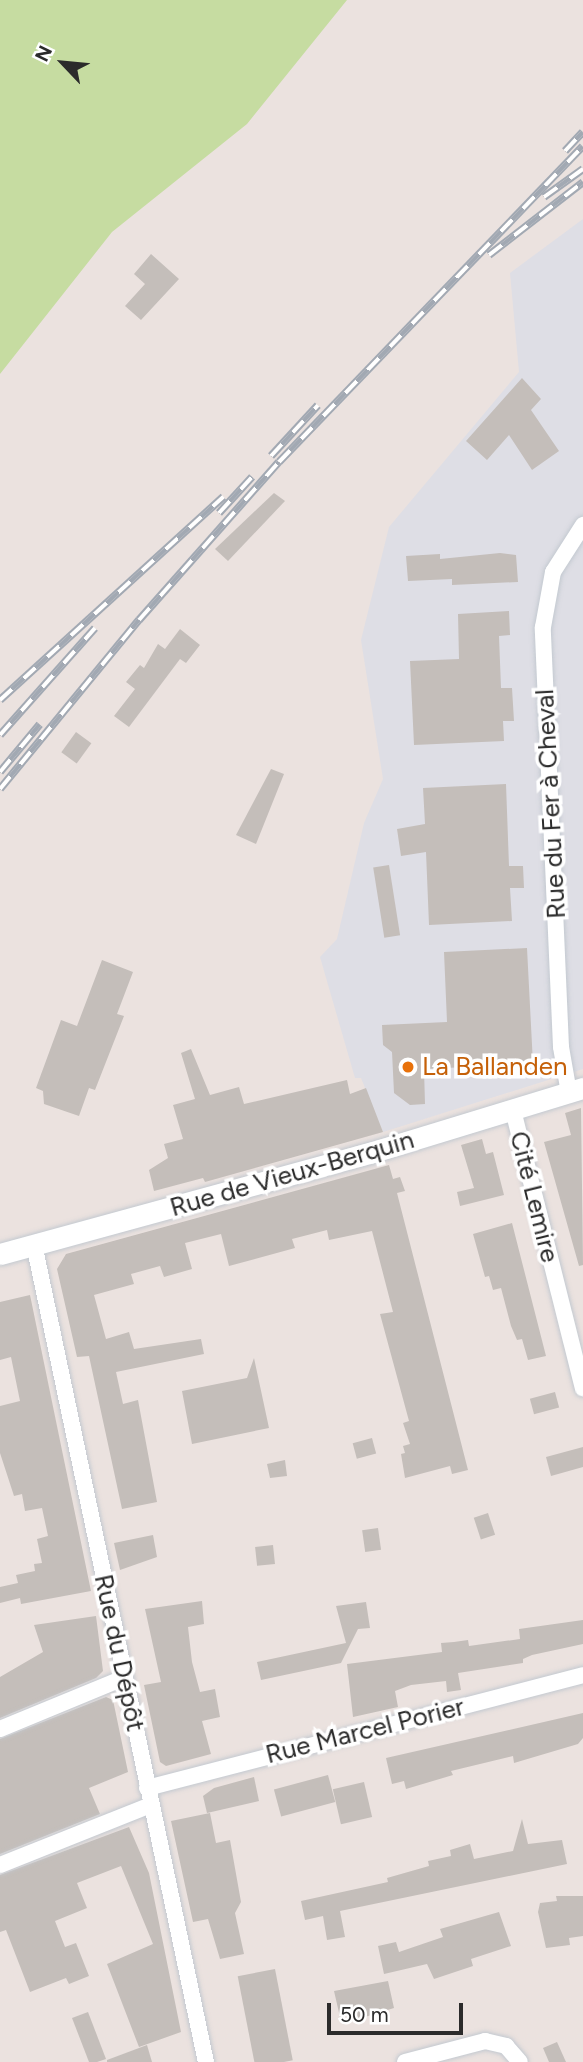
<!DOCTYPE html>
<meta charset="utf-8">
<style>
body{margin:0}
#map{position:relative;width:583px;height:2062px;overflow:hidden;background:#ebe2df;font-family:Figtree,sans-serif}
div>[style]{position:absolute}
.industrial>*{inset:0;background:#dedee5}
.green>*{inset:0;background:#c6dca1}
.building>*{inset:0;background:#c4beba;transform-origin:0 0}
.roads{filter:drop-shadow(0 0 2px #c3c9d0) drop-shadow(0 0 2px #c3c9d0)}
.street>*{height:16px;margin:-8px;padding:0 8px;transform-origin:8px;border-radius:8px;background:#fff}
.secondary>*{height:21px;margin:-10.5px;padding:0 10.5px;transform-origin:10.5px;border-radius:10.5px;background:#fff}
.rail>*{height:8px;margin-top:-4px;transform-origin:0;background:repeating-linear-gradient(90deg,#fff 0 16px,#a2a9b3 0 32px);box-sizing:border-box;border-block:2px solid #a2a9b3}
.dots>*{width:19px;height:19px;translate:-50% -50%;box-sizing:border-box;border:4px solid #fff;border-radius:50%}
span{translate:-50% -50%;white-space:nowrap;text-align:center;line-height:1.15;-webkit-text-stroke:7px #fff;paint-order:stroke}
.street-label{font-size:26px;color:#2b2b2b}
.food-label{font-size:26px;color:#c56008}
.left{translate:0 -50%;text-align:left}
.north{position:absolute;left:28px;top:28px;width:70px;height:70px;-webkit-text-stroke:5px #fff;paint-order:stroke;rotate:296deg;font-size:19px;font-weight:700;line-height:28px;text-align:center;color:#2b2b2b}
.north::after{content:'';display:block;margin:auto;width:24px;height:32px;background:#2b2b2b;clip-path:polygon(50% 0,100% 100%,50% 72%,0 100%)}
.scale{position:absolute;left:327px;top:2003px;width:136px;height:32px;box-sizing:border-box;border:4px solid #2b2b2b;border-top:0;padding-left:9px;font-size:21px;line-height:24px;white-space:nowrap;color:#2b2b2b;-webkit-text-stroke:5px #fff;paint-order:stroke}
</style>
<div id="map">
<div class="industrial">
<div style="clip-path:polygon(583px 219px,583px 1069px,383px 1132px,361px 1078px,355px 1078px,320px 957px,337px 939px,364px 823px,383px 779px,361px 640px,389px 527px,519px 372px,510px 273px)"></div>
</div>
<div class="green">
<div style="clip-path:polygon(0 0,347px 0,247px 124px,112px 232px,0 374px)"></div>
</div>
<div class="building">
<div style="clip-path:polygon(151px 254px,179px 279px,141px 320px,125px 306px,145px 284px,134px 274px)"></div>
<div style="clip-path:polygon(522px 378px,541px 399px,531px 410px,559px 451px,532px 470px,509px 435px,487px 460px,466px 441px)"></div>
<div style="clip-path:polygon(274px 493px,285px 501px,228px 561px,215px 549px)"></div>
<div style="clip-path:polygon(500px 553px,516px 555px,518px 582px,452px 585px,452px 579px,408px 581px,406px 556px,440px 554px,440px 559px)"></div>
<div style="clip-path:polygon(509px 611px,510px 635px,499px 636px,501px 688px,512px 688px,514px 721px,503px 721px,504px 741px,414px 745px,410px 661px,459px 659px,458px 614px)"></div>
<div style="clip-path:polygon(180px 629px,200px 645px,186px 663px,180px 659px,129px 727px,114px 716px,135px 689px,126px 682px,140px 665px,144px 668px,158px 644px,165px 649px)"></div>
<div style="left:76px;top:732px;width:19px;height:25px;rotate:36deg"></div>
<div style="clip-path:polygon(271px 769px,284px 774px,256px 844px,236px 835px)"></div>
<div style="clip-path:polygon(506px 784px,509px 866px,523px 866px,524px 888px,510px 888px,512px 921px,429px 925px,426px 852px,401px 856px,397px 829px,425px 824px,423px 788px)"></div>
<div style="left:389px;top:865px;width:71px;height:16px;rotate:81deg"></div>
<div style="clip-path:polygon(527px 948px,533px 1064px,424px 1069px,425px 1104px,410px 1105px,394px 1093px,392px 1052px,383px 1045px,382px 1025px,447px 1022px,444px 952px)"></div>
<div style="clip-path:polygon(102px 960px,133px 972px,117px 1014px,124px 1016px,95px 1090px,89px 1088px,79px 1116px,44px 1104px,43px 1091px,36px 1088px,61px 1020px,77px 1026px)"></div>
<div style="clip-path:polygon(191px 1049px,210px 1095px,239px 1087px,244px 1104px,347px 1080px,350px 1094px,366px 1088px,383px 1132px,205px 1182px,203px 1178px,154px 1191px,149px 1170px,168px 1158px,164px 1144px,183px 1139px,173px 1105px,195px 1099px,181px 1053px)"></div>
<div style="clip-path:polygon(581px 1108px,583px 1265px,579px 1266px,544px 1142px,571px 1135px,565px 1113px)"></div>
<div style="clip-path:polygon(482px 1139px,486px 1154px,493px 1152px,504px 1195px,460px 1206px,457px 1192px,474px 1188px,461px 1145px)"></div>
<div style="clip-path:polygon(389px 1165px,393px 1179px,400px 1177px,405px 1191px,397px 1193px,468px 1470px,452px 1474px,450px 1466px,405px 1478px,401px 1454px,405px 1453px,403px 1446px,410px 1444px,403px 1423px,409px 1421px,380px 1314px,393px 1312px,372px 1231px,329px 1240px,327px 1230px,292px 1239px,295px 1248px,229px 1266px,221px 1234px,185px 1243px,192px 1269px,164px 1277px,160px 1266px,131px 1274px,134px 1284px,94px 1295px,106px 1339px,129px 1332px,134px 1349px,201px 1339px,204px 1354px,116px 1372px,123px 1404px,138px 1400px,157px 1502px,122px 1509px,89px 1356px,77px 1357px,57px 1269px,66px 1254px)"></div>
<div style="clip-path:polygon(512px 1223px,546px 1356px,528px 1360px,522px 1339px,517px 1340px,511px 1326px,501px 1288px,493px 1290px,489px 1276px,485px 1277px,473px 1234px)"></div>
<div style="clip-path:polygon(30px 1295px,91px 1591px,21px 1604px,20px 1598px,0 1603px,0 1587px,18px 1583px,16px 1575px,35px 1571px,34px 1564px,42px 1563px,37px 1539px,48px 1536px,42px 1508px,25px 1511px,22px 1494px,14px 1496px,0 1453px,0 1406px,20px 1401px,11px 1357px,0 1360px,0 1302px)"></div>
<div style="clip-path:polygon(254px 1358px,269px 1428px,192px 1444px,182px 1391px,247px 1378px)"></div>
<div style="left:555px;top:1392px;width:16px;height:26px;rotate:75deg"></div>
<div style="left:372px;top:1438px;width:16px;height:20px;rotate:75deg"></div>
<div style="clip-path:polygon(583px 1447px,583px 1467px,551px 1476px,546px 1457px)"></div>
<div style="clip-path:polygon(285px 1460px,287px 1476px,270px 1478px,267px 1464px)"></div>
<div style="left:488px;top:1513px;width:23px;height:15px;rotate:72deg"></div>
<div style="left:378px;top:1528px;width:22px;height:16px;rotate:82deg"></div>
<div style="clip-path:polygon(153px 1535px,157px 1557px,120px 1570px,114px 1543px)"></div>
<div style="left:273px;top:1545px;width:19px;height:18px;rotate:84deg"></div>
<div style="clip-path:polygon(202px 1601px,204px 1624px,188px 1627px,192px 1662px,200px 1692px,215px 1689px,220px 1717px,202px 1721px,211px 1754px,166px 1766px,160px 1762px,144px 1685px,161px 1682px,145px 1609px)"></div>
<div style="clip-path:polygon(366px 1602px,370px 1628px,358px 1629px,341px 1663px,261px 1680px,257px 1662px,346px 1643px,336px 1606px)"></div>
<div style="clip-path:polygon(96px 1616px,103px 1671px,96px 1678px,0 1718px,0 1677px,43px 1652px,34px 1625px)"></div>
<div style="clip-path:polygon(583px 1620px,583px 1644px,532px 1655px,523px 1659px,523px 1663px,458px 1673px,461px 1690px,447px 1692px,446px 1681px,411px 1685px,395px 1691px,398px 1707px,353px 1717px,347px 1664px,442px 1652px,441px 1643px,454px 1642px,455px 1651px,454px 1642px,468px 1640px,469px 1646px,520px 1639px,519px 1629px)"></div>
<div style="clip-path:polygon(106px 1697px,113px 1700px,128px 1772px,89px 1788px,100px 1814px,0 1854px,0 1739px)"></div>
<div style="clip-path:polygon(583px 1713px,583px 1738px,578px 1744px,514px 1763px,513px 1756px,451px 1771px,453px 1775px,406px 1789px,404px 1781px,392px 1784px,386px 1758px)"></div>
<div style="left:328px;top:1775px;width:28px;height:56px;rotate:75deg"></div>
<div style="clip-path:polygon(254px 1777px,259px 1801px,207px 1813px,203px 1796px,214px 1788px)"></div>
<div style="left:364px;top:1782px;width:36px;height:32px;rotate:77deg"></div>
<div style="clip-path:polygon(210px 1813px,216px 1843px,230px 1840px,241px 1902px,235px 1913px,244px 1954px,220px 1959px,208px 1919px,193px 1922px,171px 1821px)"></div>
<div style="clip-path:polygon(522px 1819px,528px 1844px,562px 1840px,567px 1864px,340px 1911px,345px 1937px,327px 1940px,323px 1916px,305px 1920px,301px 1901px,388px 1882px,387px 1878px,429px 1866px,428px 1861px,451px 1856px,450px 1850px,470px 1844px,474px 1859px,513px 1851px)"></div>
<div style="clip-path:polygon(129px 1827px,149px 1873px,181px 2032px,139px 2047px,107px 1964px,153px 1944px,121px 1866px,77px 1883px,87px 1908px,55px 1921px,65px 1947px,76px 1943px,89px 1976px,69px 1984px,66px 1978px,30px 1992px,6px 1930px,0 1932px,0 1875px)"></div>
<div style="clip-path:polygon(556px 1896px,583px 1896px,583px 1936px,569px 1938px,570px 1945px,546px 1948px,538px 1912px,540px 1903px,557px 1901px)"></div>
<div style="clip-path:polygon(499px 1912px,511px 1946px,471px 1959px,473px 1966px,434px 1979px,427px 1964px,384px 1974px,378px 1946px,396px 1942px,399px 1952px,443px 1937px,440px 1929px)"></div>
<div style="left:275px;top:1969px;width:93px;height:38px;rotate:79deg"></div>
<div style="clip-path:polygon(388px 1981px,394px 2008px,352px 2021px,350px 2014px,340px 2017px,334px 1991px)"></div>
<div style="clip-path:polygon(88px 2012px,106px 2059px,97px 2062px,89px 2062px,72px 2018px)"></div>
<div style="clip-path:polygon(557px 2042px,566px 2062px,549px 2062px,543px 2048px)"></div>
<div style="clip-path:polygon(147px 2045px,152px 2062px,107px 2062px,107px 2060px)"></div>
</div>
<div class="roads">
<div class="street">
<div style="left:569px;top:1093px;width:47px;rotate:-99.9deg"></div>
<div style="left:561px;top:1047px;width:420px;rotate:-92.5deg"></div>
<div style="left:543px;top:627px;width:56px;rotate:-79.7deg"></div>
<div style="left:553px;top:572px;width:56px;rotate:-57.4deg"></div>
<div style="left:513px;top:1110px;width:287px;rotate:75.9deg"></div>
<div style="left:34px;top:1244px;width:836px;rotate:78.13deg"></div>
<div style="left:0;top:1729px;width:134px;rotate:-22.4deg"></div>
<div style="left:147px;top:1788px;width:450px;rotate:-14.5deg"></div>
<div style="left:0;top:1865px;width:162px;rotate:-21.7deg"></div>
<div style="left:405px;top:2062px;width:83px;rotate:-14.7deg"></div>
<div style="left:485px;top:2041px;width:22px;rotate:13deg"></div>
<div style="left:506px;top:2046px;width:21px;rotate:49deg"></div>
</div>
<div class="secondary">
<div style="left:0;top:1254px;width:384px;rotate:-15.3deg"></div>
<div style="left:370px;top:1153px;width:223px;rotate:-17deg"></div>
</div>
</div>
<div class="rail">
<div style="left:565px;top:151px;width:26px;rotate:-47deg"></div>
<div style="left:544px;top:197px;width:48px;rotate:-35.7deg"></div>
<div style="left:489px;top:255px;width:119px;rotate:-37.8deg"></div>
<div style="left:271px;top:456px;width:69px;rotate:-47.3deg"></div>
<div style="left:219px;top:513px;width:49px;rotate:-47.5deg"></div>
<div style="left:0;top:700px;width:302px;rotate:-42.3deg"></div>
<div style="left:0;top:735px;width:143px;rotate:-48.4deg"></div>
<div style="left:0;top:772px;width:62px;rotate:-50.2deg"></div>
<div style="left:0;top:789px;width:219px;rotate:-50.6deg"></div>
<div style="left:139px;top:620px;width:211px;rotate:-48.5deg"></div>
<div style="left:279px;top:462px;width:438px;rotate:-46.1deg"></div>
</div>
<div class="dots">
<div style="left:408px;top:1067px;background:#e8710a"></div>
</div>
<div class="street-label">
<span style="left:551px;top:804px;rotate:-93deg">Rue du Fer à Cheval</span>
<span style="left:292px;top:1174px;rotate:-16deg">Rue de Vieux-Berquin</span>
<span style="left:534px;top:1197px;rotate:76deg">Cité Lemire</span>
<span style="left:119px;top:1653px;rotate:78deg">Rue du Dépôt</span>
<span style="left:365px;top:1731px;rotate:-14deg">Rue Marcel Porier</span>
</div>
<div class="food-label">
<span class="left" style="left:422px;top:1067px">La Ballanden</span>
</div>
<div class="north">N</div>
<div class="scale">50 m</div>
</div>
